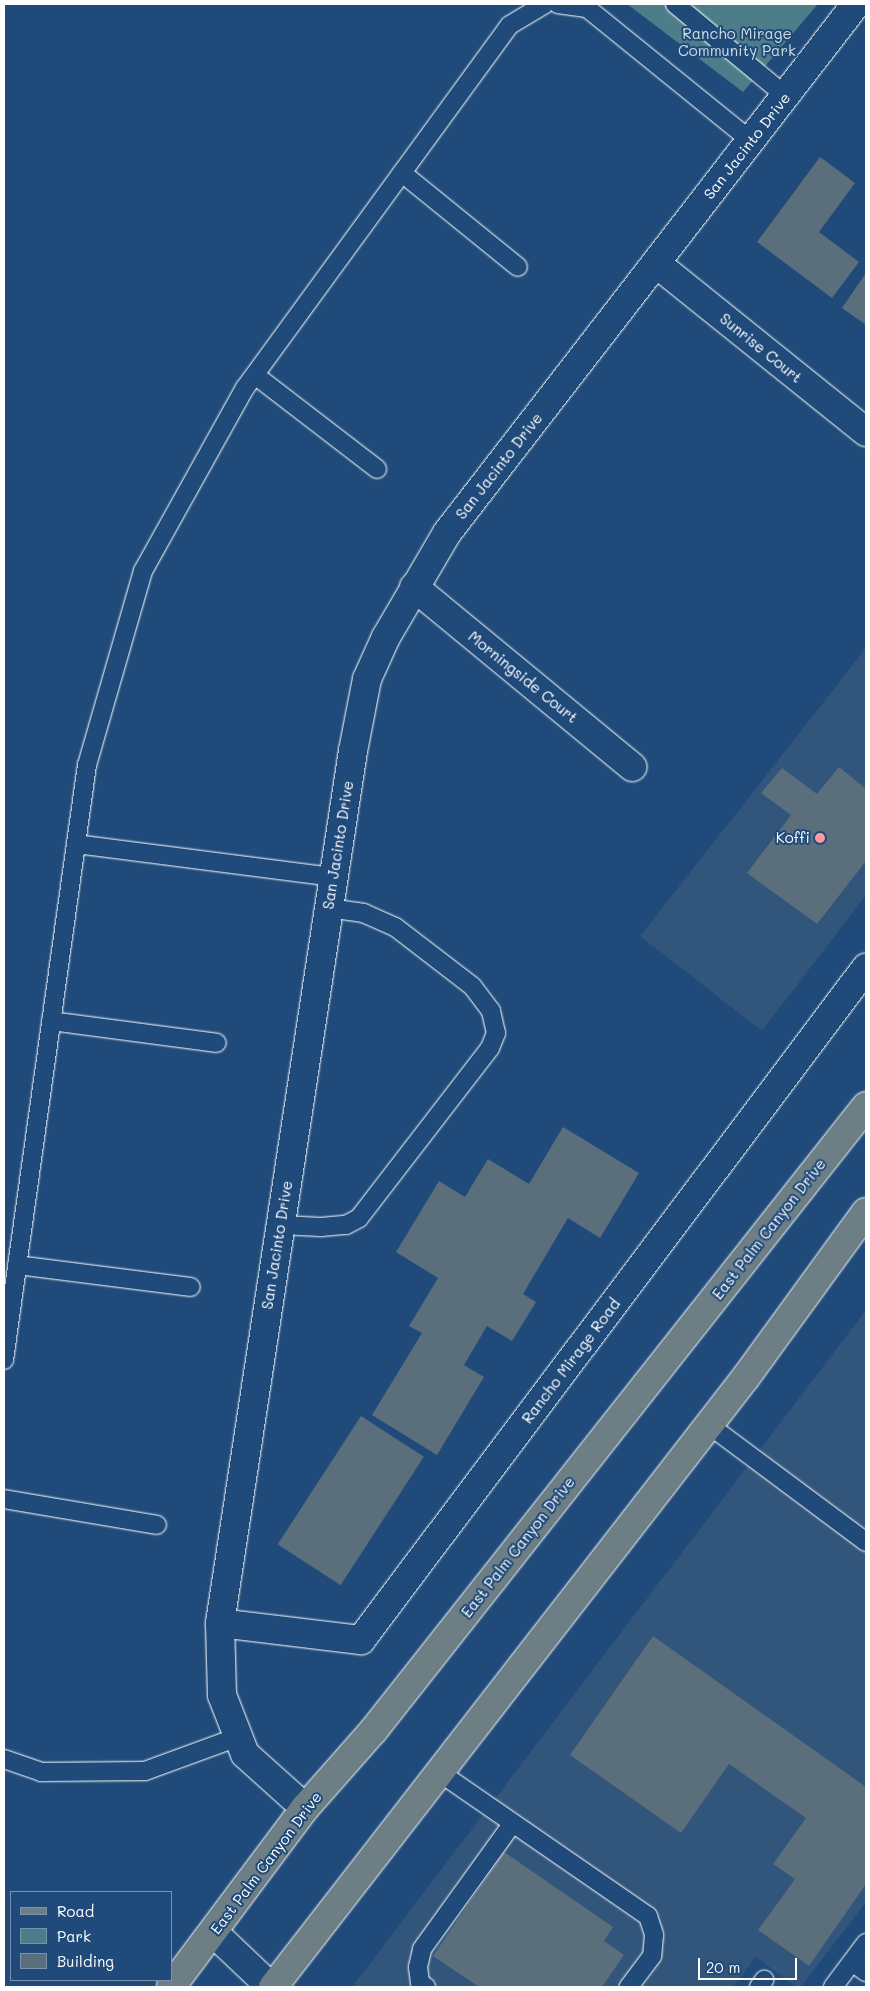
<!DOCTYPE html>
<style>
body{margin:0}
#map{position:relative;width:870px;height:1991px;overflow:hidden;background:#1f4a7a;font-family:Mali,sans-serif}
div>[style]{position:absolute}
.built>*{inset:0;background:#31557b}
.green>*{inset:0;background:#4c7d89}
.building>*{inset:0;background:#5b6e7c;transform-origin:0 0}
.roads{filter:drop-shadow(0 0 1px #fff) drop-shadow(0 0 1px #fff)}
.lane>*{height:18px;margin:-9px;padding:0 9px;transform-origin:9px;border-radius:9px;background:#1f4a7a}
.street>*{height:28px;margin:-14px;padding:0 14px;transform-origin:14px;border-radius:14px;background:#1f4a7a}
.primary>*{height:28px;margin:-14px;padding:0 14px;transform-origin:14px;border-radius:14px;background:#6d7e84}
.dots>*{width:14px;height:14px;translate:-50% -50%;box-sizing:border-box;border:2px solid #1f4a7a;border-radius:50%}
span{translate:-50% -50%;white-space:nowrap;text-align:center;line-height:1.15;-webkit-text-stroke:4px #1f4a7a;paint-order:stroke}
.park-label{font-size:15px;color:#d2dee2}
.street-label{font-size:15px;color:#fff}
.poi-label{font-size:15px;color:#fff}
.right{translate:-100% -50%;text-align:right}
.frame{position:absolute;inset:0;border:5px solid #fff;pointer-events:none}
.legend{position:absolute;left:10px;top:1891px;width:162px;height:90px;box-sizing:border-box;background:#1f4a7a;border:1px solid #7992af;margin:0;padding:6px 9px;list-style:none;font-size:15px;color:#fff}
.legend li{display:flex;align-items:center;gap:10px;height:25px}
.legend b{width:25px;border:1px solid #7992af}
.scale{position:absolute;left:698px;top:1958px;width:99px;height:22px;box-sizing:border-box;border:2px solid #fff;border-top:0;padding-left:6px;font-size:15px;line-height:18px;white-space:nowrap;color:#fff;-webkit-text-stroke:4px #1f4a7a;paint-order:stroke}
</style>
<div id="map">
<div class="built">
<div style="clip-path:polygon(866px 648px,866px 895px,762px 1031px,640px 936px)"></div>
<div style="clip-path:polygon(866px 1310px,866px 1902px,801px 1987px,796px 1987px,756px 1957px,733px 1987px,352px 1987px)"></div>
</div>
<div class="green">
<div style="clip-path:polygon(627px 4px,818px 4px,743px 92px)"></div>
</div>
<div class="building">
<div style="clip-path:polygon(820px 157px,855px 183px,819px 232px,859px 262px,832px 298px,757px 242px)"></div>
<div style="clip-path:polygon(866px 273px,866px 325px,842px 308px)"></div>
<div style="clip-path:polygon(839px 767px,866px 789px,866px 861px,817px 924px,747px 873px,791px 815px,761px 793px,782px 768px,817px 794px)"></div>
<div style="clip-path:polygon(563px 1127px,639px 1173px,600px 1238px,568px 1218px,523px 1294px,536px 1302px,512px 1341px,487px 1326px,464px 1365px,484px 1377px,437px 1455px,372px 1415px,422px 1333px,409px 1326px,438px 1278px,396px 1252px,439px 1181px,465px 1197px,488px 1159px,529px 1184px)"></div>
<div style="left:361px;top:1416px;width:75px;height:153px;rotate:33deg"></div>
<div style="clip-path:polygon(653px 1636px,866px 1787px,866px 1884px,809px 1966px,758px 1930px,795px 1879px,773px 1864px,806px 1818px,729px 1764px,681px 1833px,570px 1755px)"></div>
<div style="clip-path:polygon(504px 1852px,613px 1927px,604px 1941px,624px 1955px,602px 1987px,479px 1987px,433px 1956px)"></div>
</div>
<div class="roads">
<div class="lane">
<div style="left:558px;top:4px;width:29px;rotate:8deg"></div>
<div style="left:587px;top:8px;width:211px;rotate:39deg"></div>
<div style="left:675px;top:4px;width:144px;rotate:39.7deg"></div>
<div style="left:402px;top:173px;width:149px;rotate:39deg"></div>
<div style="left:255px;top:375px;width:154px;rotate:37.6deg"></div>
<div style="left:76px;top:844px;width:259px;rotate:7.3deg"></div>
<div style="left:51px;top:1021px;width:167px;rotate:7.5deg"></div>
<div style="left:280px;top:1225px;width:41px;rotate:2.8deg"></div>
<div style="left:321px;top:1227px;width:25px;rotate:-5deg"></div>
<div style="left:346px;top:1225px;width:15px;rotate:-28deg"></div>
<div style="left:359px;top:1218px;width:215px;rotate:-52.4deg"></div>
<div style="left:490px;top:1048px;width:16px;rotate:-68deg"></div>
<div style="left:496px;top:1033px;width:23px;rotate:-103deg"></div>
<div style="left:491px;top:1011px;width:31px;rotate:-127deg"></div>
<div style="left:472px;top:986px;width:97px;rotate:-142.5deg"></div>
<div style="left:395px;top:927px;width:34px;rotate:-156deg"></div>
<div style="left:364px;top:913px;width:36px;rotate:-172deg"></div>
<div style="left:17px;top:1265px;width:175px;rotate:7.2deg"></div>
<div style="left:4px;top:1360px;width:601px;rotate:-82.06deg"></div>
<div style="left:87px;top:765px;width:202px;rotate:-73.9deg"></div>
<div style="left:143px;top:571px;width:210px;rotate:-60.9deg"></div>
<div style="left:245px;top:388px;width:449px;rotate:-53.9deg"></div>
<div style="left:510px;top:25px;width:41px;rotate:-31deg"></div>
<div style="left:709px;top:1425px;width:196px;rotate:36.7deg"></div>
<div style="left:4px;top:1499px;width:155px;rotate:9.6deg"></div>
<div style="left:4px;top:1759px;width:39px;rotate:19deg"></div>
<div style="left:41px;top:1772px;width:104px;rotate:-0.6deg"></div>
<div style="left:145px;top:1771px;width:99px;rotate:-20.1deg"></div>
<div style="left:439px;top:1772px;width:254px;rotate:34.6deg"></div>
<div style="left:648px;top:1916px;width:20px;rotate:72deg"></div>
<div style="left:654px;top:1935px;width:21px;rotate:95deg"></div>
<div style="left:652px;top:1956px;width:39px;rotate:127deg"></div>
<div style="left:852px;top:1962px;width:17px;rotate:36deg"></div>
<div style="left:426px;top:1987px;width:7px;rotate:-146deg"></div>
<div style="left:420px;top:1983px;width:16px;rotate:-97deg"></div>
<div style="left:418px;top:1967px;width:18px;rotate:-77deg"></div>
<div style="left:422px;top:1949px;width:155px;rotate:-54.2deg"></div>
<div style="left:759px;top:1987px;width:9px;rotate:-54deg"></div>
<div style="left:833px;top:1987px;width:55px;rotate:-53.1deg"></div>
</div>
<div class="street">
<div style="left:657px;top:264px;width:268px;rotate:38.8deg"></div>
<div style="left:414px;top:587px;width:283px;rotate:39.5deg"></div>
<div style="left:220px;top:1623px;width:142px;rotate:6.9deg"></div>
<div style="left:361px;top:1640px;width:841px;rotate:-53.08deg"></div>
<div style="left:305px;top:1808px;width:81px;rotate:-138deg"></div>
<div style="left:245px;top:1754px;width:63px;rotate:-111.3deg"></div>
<div style="left:222px;top:1695px;width:72px;rotate:-91.6deg"></div>
<div style="left:220px;top:1623px;width:882px;rotate:-81.33deg"></div>
<div style="left:353px;top:751px;width:73px;rotate:-79deg"></div>
<div style="left:367px;top:679px;width:46px;rotate:-65.7deg"></div>
<div style="left:386px;top:637px;width:121px;rotate:-59.6deg"></div>
<div style="left:447px;top:533px;width:669px;rotate:-52.29deg"></div>
<div style="left:214px;top:1933px;width:79px;rotate:43.5deg"></div>
</div>
<div class="primary">
<div style="left:171px;top:1987px;width:224px;rotate:-53.2deg"></div>
<div style="left:305px;top:1808px;width:103px;rotate:-48.6deg"></div>
<div style="left:373px;top:1731px;width:796px;rotate:-51.73deg"></div>
<div style="left:273px;top:1987px;width:772px;rotate:-52.21deg"></div>
<div style="left:746px;top:1377px;width:204px;rotate:-54deg"></div>
</div>
</div>
<div class="dots">
<div style="left:820px;top:838px;background:#ff9aa2"></div>
</div>
<div class="park-label">
<span style="left:737px;top:42px">Rancho Mirage<br>Community Park</span>
</div>
<div class="street-label">
<span style="left:747px;top:146px;rotate:-52deg">San Jacinto Drive</span>
<span style="left:761px;top:348px;rotate:39deg">Sunrise Court</span>
<span style="left:499px;top:466px;rotate:-52deg">San Jacinto Drive</span>
<span style="left:523px;top:677px;rotate:39deg">Morningside Court</span>
<span style="left:338px;top:845px;rotate:-81deg">San Jacinto Drive</span>
<span style="left:769px;top:1229px;rotate:-52deg">East Palm Canyon Drive</span>
<span style="left:277px;top:1245px;rotate:-81deg">San Jacinto Drive</span>
<span style="left:571px;top:1361px;rotate:-53deg">Rancho Mirage Road</span>
<span style="left:518px;top:1547px;rotate:-52deg">East Palm Canyon Drive</span>
<span style="left:266px;top:1863px;rotate:-53deg">East Palm Canyon Drive</span>
</div>
<div class="poi-label">
<span class="right" style="left:810px;top:838px">Koffi</span>
</div>
<div class="frame"></div>
<ul class="legend">
<li><b style="height:6px;background:#6d7e84"></b>Road</li>
<li><b style="height:14px;background:#4c7d89"></b>Park</li>
<li><b style="height:14px;background:#5b6e7c"></b>Building</li>
</ul>
<div class="scale">20 m</div>
</div>
